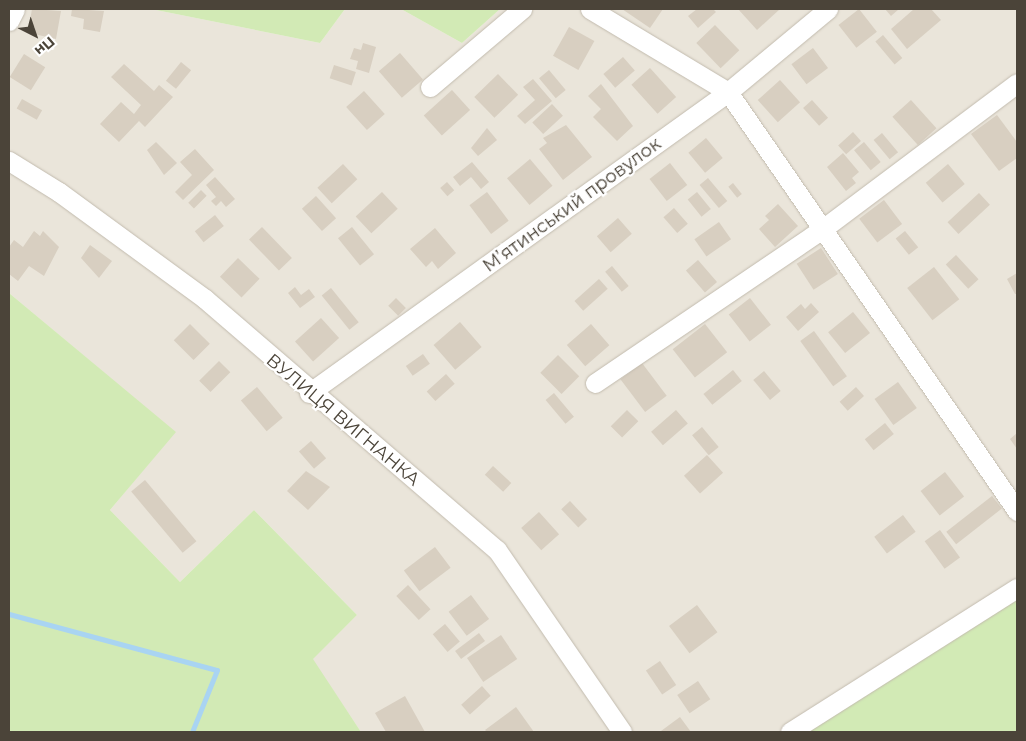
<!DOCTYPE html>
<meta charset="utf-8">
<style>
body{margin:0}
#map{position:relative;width:1026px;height:741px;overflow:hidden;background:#f6f3ec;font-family:Montserrat,sans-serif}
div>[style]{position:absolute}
.residential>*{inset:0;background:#eae5da}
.green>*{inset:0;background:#d2eab5}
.stream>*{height:5px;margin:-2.5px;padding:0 2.5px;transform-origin:2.5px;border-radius:2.5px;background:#a9d4f2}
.building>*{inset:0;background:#d8cfc1;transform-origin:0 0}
.roads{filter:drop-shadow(0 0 1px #c2bbae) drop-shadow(0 0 1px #c2bbae)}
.minor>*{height:19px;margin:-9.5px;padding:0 9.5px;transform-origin:9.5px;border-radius:9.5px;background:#fff}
span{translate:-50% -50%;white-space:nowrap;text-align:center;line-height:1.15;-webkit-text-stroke:4.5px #fff;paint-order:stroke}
.street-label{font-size:18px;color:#4b4439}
.frame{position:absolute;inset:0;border:10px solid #4b4439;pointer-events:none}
.north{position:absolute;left:10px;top:10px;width:50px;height:50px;-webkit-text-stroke:4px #fff;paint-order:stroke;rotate:139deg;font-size:14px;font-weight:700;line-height:20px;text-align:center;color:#4b4439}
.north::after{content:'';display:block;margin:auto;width:18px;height:22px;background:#4b4439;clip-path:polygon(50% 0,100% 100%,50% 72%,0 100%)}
</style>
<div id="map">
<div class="residential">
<div style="clip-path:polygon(9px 9px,151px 9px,320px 43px,345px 9px,401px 9px,462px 43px,500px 9px,816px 9px,724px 87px,309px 384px,9px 153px)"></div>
<div style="clip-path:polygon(838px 9px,1017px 9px,1017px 582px,780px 732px,630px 732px,502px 545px,320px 394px,733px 98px)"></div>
<div style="clip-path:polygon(9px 169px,56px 197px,200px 304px,305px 398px,492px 554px,614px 732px,361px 732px,312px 659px,357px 615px,254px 510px,180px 582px,110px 510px,175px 432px,9px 293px)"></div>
</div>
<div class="green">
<div style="clip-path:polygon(151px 9px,345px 9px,320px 43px)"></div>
<div style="clip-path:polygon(401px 9px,500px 9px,462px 43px)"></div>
<div style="clip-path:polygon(9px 293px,176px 432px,110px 510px,180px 582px,254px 510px,357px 615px,313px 659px,361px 732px,9px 732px)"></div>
<div style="clip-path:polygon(1017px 595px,1017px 732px,801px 732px)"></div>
</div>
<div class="stream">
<div style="left:9px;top:614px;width:215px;rotate:15.1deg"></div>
<div style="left:217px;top:670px;width:67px;rotate:112deg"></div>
</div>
<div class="building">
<div style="clip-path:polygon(32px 9px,61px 11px,56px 39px,34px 34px,35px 27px,29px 26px)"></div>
<div style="clip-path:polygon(72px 9px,104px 11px,100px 32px,83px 29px,84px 19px,71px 16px)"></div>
<div style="clip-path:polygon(622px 9px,663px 9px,650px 28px)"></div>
<div style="clip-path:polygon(697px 9px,713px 9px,716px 12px,698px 28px,688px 16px)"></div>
<div style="clip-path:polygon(738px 9px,780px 9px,757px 30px)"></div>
<div style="left:859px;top:9px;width:29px;height:26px;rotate:52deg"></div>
<div style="clip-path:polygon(885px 9px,899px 9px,891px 16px)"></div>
<div style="clip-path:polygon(914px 9px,931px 9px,941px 20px,907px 49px,891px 29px)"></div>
<div style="left:715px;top:25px;width:35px;height:26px;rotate:46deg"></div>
<div style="left:569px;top:27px;width:29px;height:33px;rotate:29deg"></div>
<div style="left:883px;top:35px;width:30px;height:10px;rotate:50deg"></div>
<div style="clip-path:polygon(363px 43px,376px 47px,369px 73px,356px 69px,358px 61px,350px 59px,354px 48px,361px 50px)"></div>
<div style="left:813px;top:48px;width:25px;height:27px;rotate:53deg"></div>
<div style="left:400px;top:53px;width:35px;height:28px;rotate:49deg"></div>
<div style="left:24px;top:54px;width:25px;height:27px;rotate:32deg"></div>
<div style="left:623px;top:57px;width:18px;height:26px;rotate:49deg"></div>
<div style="left:181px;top:62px;width:13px;height:24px;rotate:39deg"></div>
<div style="clip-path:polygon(124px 64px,154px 91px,159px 85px,173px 97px,145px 127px,139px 121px,119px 142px,100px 124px,121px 102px,134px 114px,141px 105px,111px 77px)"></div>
<div style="left:334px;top:65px;width:23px;height:14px;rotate:18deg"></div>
<div style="left:650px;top:68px;width:39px;height:25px;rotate:48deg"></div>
<div style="left:549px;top:70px;width:26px;height:13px;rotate:50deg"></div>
<div style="left:498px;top:74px;width:29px;height:33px;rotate:46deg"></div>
<div style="clip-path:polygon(533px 79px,552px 101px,525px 124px,517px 116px,535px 100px,523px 87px)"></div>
<div style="left:780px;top:80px;width:30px;height:30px;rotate:48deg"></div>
<div style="clip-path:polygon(601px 84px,633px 126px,617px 141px,593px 117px,601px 109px,588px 96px)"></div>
<div style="left:452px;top:90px;width:27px;height:38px;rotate:48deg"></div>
<div style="left:364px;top:91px;width:31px;height:24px;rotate:48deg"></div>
<div style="left:22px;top:99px;width:23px;height:11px;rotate:29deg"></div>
<div style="left:812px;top:100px;width:24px;height:12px;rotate:48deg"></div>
<div style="left:911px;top:100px;width:38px;height:25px;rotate:48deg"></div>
<div style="left:552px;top:104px;width:16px;height:27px;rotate:47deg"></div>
<div style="clip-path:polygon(997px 115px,1017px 142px,1017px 158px,999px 171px,971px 134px)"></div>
<div style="clip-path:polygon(566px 125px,592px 157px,563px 180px,539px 149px,547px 143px,543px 138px)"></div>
<div style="clip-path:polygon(487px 128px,497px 140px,478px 156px,471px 148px)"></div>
<div style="left:853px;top:132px;width:12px;height:20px;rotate:48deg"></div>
<div style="left:882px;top:133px;width:25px;height:11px;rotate:50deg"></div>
<div style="left:706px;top:138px;width:26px;height:23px;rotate:50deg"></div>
<div style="clip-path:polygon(156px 142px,177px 163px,164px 175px,147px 150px)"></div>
<div style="left:864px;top:142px;width:26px;height:13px;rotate:50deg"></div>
<div style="clip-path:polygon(195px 149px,214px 170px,183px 200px,175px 192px,192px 175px,180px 162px)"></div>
<div style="clip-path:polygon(843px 153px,859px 172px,852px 178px,856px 183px,846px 191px,827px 167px)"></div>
<div style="left:530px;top:159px;width:35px;height:30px;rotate:50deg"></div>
<div style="clip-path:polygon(472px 162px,489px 182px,481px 189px,471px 177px,460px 186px,453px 177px)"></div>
<div style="left:670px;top:163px;width:28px;height:26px;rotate:52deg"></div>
<div style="left:343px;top:164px;width:21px;height:35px;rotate:47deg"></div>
<div style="left:948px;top:164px;width:26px;height:29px;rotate:50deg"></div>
<div style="clip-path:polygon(215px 177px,235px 199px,226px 207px,221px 201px,216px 206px,211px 201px,216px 197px,206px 185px)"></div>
<div style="left:708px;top:178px;width:30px;height:11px;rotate:50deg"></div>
<div style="left:447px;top:182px;width:11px;height:9px;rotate:49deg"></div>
<div style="left:733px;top:183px;width:14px;height:6px;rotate:51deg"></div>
<div style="left:201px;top:190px;width:8px;height:18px;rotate:45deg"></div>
<div style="left:382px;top:192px;width:23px;height:36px;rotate:47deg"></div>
<div style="left:487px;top:192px;width:36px;height:22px;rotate:53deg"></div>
<div style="left:697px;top:192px;width:22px;height:12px;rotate:51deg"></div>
<div style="left:979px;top:193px;width:16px;height:43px;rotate:47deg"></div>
<div style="left:316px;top:196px;width:30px;height:19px;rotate:48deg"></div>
<div style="left:884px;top:200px;width:30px;height:31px;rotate:53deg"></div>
<div style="clip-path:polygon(778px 204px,798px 226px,775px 247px,759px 229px,769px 220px,765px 216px)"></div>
<div style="left:674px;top:208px;width:21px;height:14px;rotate:49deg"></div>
<div style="left:215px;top:215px;width:14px;height:26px;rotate:51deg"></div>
<div style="left:618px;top:218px;width:21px;height:28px;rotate:49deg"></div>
<div style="left:719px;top:222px;width:21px;height:30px;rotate:55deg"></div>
<div style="left:262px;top:227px;width:43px;height:18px;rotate:46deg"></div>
<div style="left:352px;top:227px;width:35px;height:18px;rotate:51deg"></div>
<div style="clip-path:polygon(435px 228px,456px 253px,438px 269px,432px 261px,426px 267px,410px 249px)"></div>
<div style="clip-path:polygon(34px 231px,40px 236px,43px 231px,59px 247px,44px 276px,29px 266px,18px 281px,9px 274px,9px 247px,14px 240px,23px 247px)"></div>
<div style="left:905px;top:231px;width:21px;height:12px;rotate:51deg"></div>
<div style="clip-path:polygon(90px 245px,112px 261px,99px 278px,81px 258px)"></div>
<div style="left:821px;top:248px;width:31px;height:29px;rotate:57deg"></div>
<div style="left:956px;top:255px;width:33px;height:14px;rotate:47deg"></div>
<div style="left:238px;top:258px;width:30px;height:26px;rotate:44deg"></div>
<div style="left:698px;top:260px;width:29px;height:16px;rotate:49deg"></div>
<div style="left:612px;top:266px;width:26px;height:9px;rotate:50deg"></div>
<div style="left:934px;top:267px;width:41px;height:34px;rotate:52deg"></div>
<div style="clip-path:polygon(1017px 273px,1017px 294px,1015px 294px,1007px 279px)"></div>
<div style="left:599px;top:279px;width:13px;height:33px;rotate:48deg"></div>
<div style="clip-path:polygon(295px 287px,301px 295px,309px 289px,315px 297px,300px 308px,288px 293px)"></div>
<div style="left:331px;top:288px;width:44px;height:12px;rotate:51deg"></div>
<div style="left:396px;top:298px;width:14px;height:11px;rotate:45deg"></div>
<div style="left:750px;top:298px;width:34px;height:27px;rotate:52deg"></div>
<div style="clip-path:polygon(811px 303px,819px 312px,798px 331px,786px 317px,801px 304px,805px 309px)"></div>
<div style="left:853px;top:312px;width:27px;height:32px;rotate:51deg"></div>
<div style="left:321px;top:318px;width:27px;height:35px;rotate:48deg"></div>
<div style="left:460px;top:322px;width:33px;height:35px;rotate:49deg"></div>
<div style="left:190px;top:324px;width:28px;height:23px;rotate:45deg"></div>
<div style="left:591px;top:324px;width:28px;height:32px;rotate:49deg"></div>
<div style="left:705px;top:324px;width:36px;height:41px;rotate:52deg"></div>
<div style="left:814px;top:331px;width:56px;height:17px;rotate:54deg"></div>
<div style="left:423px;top:354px;width:12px;height:21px;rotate:55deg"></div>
<div style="left:558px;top:355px;width:30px;height:25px;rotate:45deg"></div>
<div style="left:219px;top:361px;width:16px;height:28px;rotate:45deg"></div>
<div style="left:642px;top:363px;width:41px;height:27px;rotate:53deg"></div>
<div style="left:733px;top:370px;width:14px;height:38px;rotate:51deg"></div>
<div style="left:764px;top:371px;width:26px;height:14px;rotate:50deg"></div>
<div style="left:446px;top:374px;width:13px;height:26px;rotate:48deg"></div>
<div style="left:898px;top:382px;width:32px;height:29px;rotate:54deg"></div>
<div style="left:257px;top:387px;width:40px;height:21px;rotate:50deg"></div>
<div style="left:856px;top:387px;width:12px;height:22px;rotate:48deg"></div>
<div style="left:554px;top:393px;width:31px;height:11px;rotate:50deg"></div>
<div style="left:627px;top:410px;width:16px;height:23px;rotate:45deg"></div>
<div style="left:676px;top:410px;width:18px;height:33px;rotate:49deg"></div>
<div style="left:885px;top:423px;width:14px;height:26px;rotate:51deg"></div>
<div style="left:702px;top:427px;width:26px;height:13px;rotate:50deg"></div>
<div style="clip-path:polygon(1017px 433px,1017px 449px,1010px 439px)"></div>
<div style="left:311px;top:441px;width:23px;height:16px;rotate:49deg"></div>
<div style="left:707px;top:455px;width:24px;height:31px;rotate:48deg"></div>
<div style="left:493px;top:466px;width:25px;height:12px;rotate:43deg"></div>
<div style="clip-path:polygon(306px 471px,330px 487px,308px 510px,287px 491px)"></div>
<div style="left:945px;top:472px;width:31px;height:31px;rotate:52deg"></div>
<div style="left:145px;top:480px;width:80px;height:18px;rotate:50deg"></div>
<div style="left:992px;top:496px;width:16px;height:58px;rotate:52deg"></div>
<div style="left:570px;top:501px;width:25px;height:12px;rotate:47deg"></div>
<div style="left:539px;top:512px;width:30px;height:24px;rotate:48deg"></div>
<div style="left:903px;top:515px;width:21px;height:36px;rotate:53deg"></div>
<div style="left:940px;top:530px;width:34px;height:19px;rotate:54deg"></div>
<div style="left:435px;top:547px;width:26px;height:39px;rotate:53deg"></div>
<div style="left:408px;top:585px;width:33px;height:16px;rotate:47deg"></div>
<div style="left:471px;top:595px;width:30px;height:28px;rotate:53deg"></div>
<div style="left:697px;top:605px;width:34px;height:35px;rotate:53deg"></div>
<div style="left:445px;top:624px;width:23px;height:16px;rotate:50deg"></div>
<div style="left:479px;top:633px;width:10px;height:30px;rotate:53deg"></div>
<div style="left:501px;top:635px;width:29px;height:41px;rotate:56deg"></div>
<div style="left:660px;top:661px;width:29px;height:17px;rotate:56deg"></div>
<div style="left:698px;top:681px;width:22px;height:25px;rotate:56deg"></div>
<div style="left:482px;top:686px;width:13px;height:28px;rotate:48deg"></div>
<div style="clip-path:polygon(405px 696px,425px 732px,386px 732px,375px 713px)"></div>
<div style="clip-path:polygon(516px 707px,534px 732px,487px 732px,485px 730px)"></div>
<div style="clip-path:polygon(680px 717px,691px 732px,662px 732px,661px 731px)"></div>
</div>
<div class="roads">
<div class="minor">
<div style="left:590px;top:9px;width:161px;rotate:31deg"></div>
<div style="left:728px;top:92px;width:509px;rotate:55.4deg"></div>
<div style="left:9px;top:21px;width:13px;rotate:-63deg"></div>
<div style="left:430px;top:87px;width:121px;rotate:-40.3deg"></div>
<div style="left:9px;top:161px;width:59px;rotate:31.8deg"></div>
<div style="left:59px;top:192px;width:181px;rotate:36.2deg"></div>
<div style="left:205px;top:299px;width:385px;rotate:40.7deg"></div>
<div style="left:497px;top:550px;width:221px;rotate:55.5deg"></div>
<div style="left:595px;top:383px;width:277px;rotate:-34.1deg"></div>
<div style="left:824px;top:228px;width:241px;rotate:-36.9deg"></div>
<div style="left:309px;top:393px;width:516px;rotate:-35.69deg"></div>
<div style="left:728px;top:92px;width:130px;rotate:-39.7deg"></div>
<div style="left:790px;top:732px;width:269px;rotate:-32.4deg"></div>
</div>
</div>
<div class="street-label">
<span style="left:572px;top:205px;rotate:-36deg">Мʼятинський провулок</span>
<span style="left:343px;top:420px;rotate:40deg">ВУЛИЦЯ ВИГНАНКА</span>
</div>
<div class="frame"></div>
<div class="north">Пн</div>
</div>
